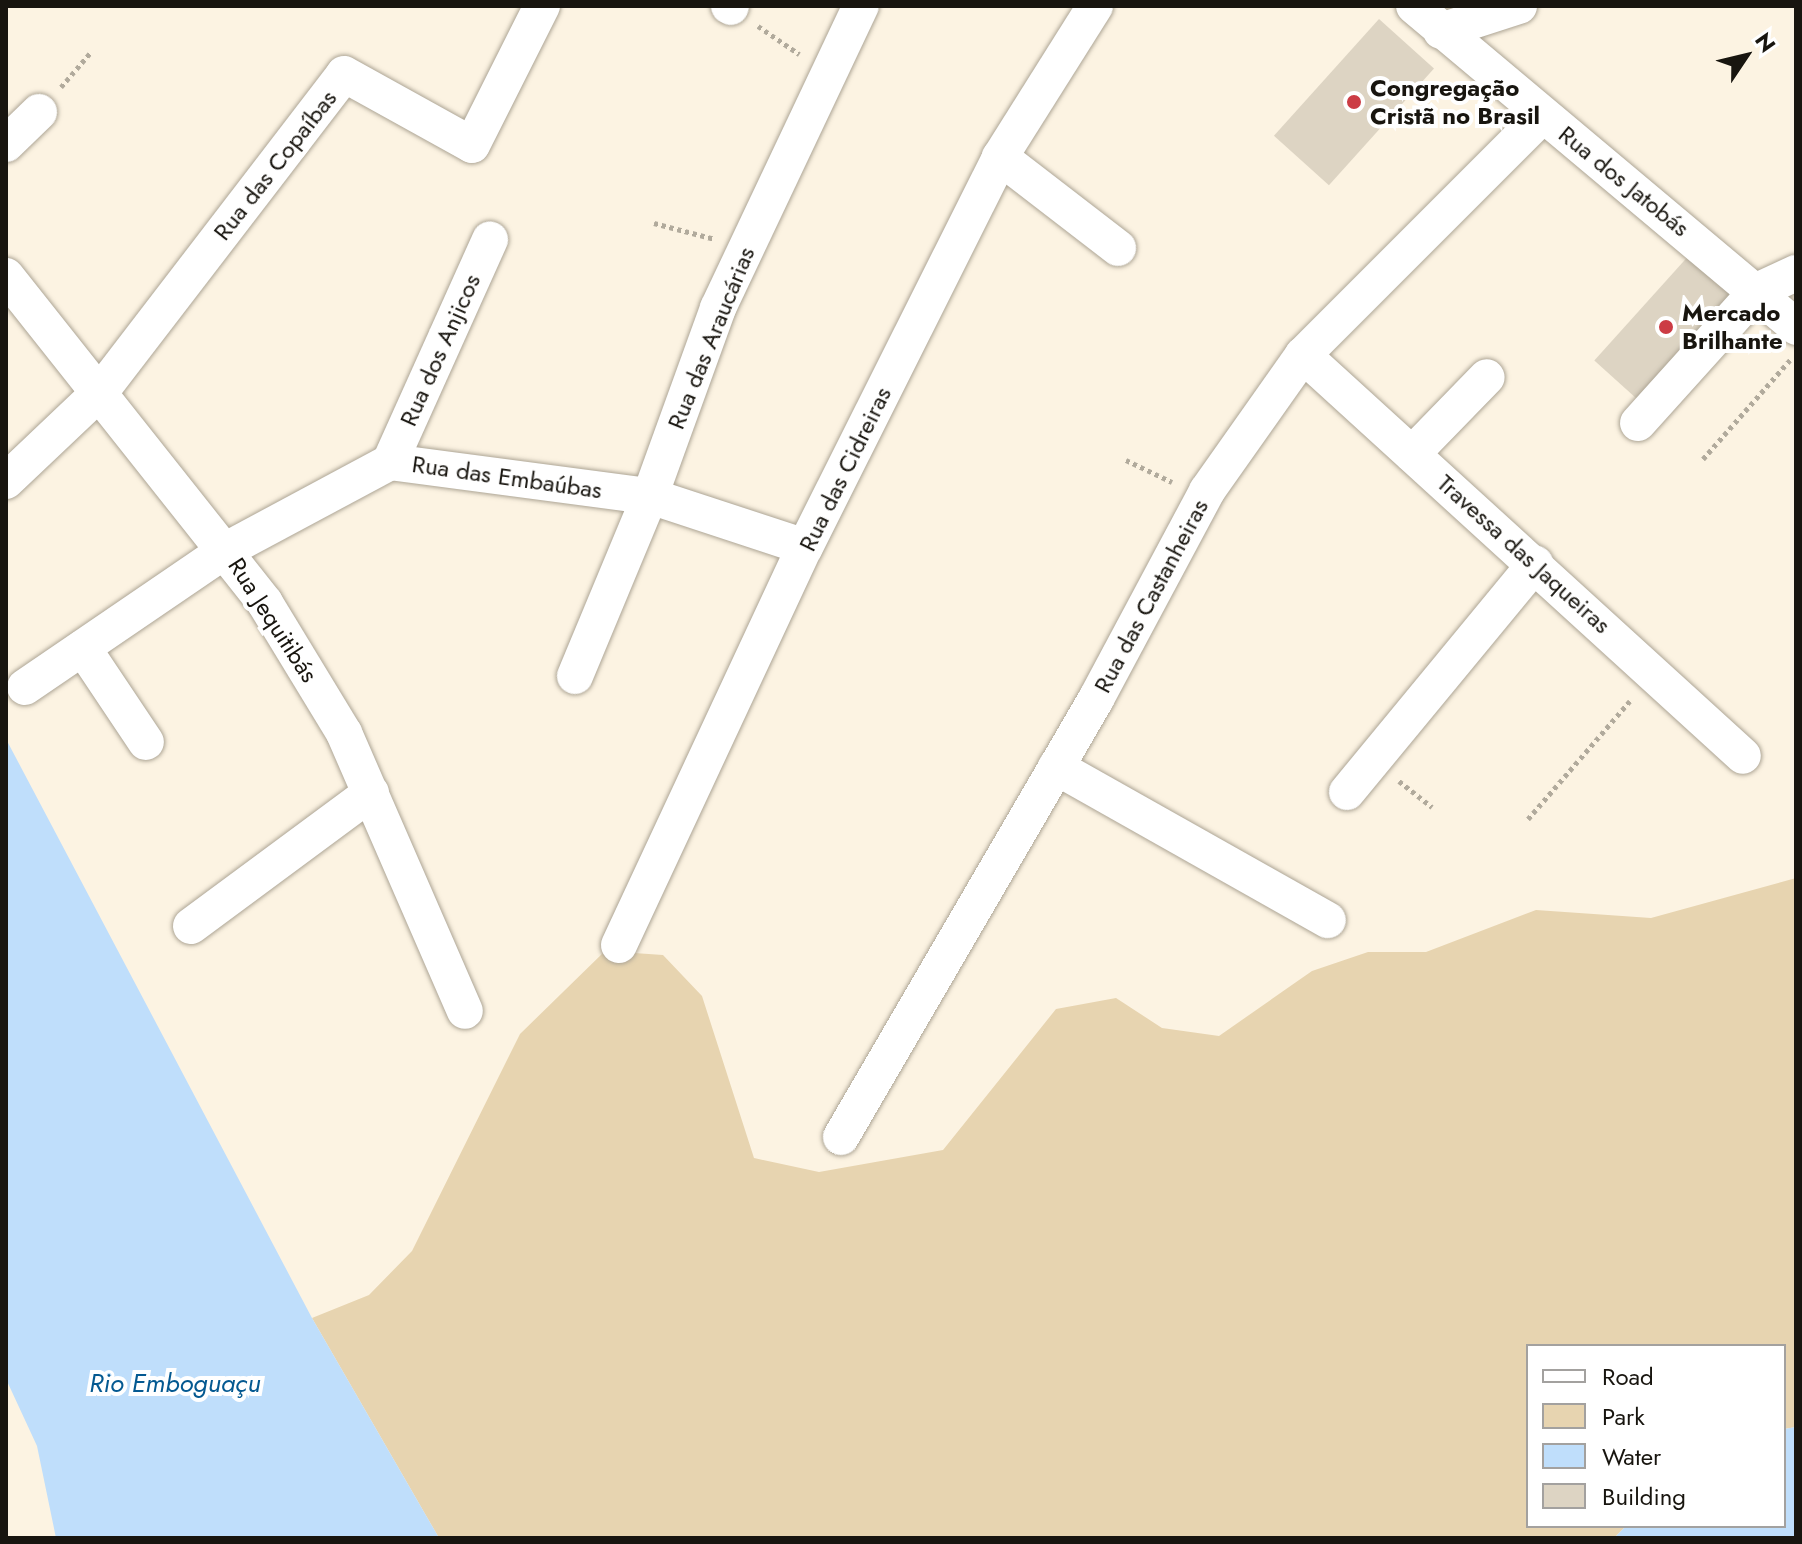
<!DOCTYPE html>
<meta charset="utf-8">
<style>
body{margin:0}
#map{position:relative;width:1802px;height:1544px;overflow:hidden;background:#fcf3e2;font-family:Jost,sans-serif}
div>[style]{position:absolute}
.green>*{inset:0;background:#e7d4b0}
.water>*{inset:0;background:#bfdefb}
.building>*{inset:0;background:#ddd4c3;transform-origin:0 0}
.path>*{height:5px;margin-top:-2.5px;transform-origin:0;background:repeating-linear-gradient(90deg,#b1aa9c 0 4px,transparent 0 8px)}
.roads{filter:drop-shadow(0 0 2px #ada595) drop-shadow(0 0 2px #ada595)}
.minor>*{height:36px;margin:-18px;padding:0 18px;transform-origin:18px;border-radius:18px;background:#fff}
.dots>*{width:22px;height:22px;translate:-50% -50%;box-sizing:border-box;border:4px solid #fff;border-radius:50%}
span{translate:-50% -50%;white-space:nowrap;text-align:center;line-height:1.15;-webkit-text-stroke:8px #fff;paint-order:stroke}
.poi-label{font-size:24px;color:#18150f;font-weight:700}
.left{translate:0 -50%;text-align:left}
.street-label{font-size:24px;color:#18150f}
.water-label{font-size:26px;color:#045991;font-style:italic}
.frame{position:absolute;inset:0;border:8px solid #18150f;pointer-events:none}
.legend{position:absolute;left:1526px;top:1344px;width:260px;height:184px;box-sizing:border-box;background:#fff;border:2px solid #a3a19f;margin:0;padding:10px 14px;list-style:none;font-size:24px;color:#18150f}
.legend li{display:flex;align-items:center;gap:16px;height:40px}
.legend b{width:40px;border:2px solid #a3a19f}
.north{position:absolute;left:1706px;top:16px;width:80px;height:80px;-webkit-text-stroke:6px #fff;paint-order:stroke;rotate:55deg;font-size:22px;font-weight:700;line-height:32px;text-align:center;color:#18150f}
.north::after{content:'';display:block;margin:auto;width:28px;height:36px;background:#18150f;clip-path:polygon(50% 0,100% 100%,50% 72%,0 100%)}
</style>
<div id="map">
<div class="green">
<div style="clip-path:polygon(1796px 878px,1796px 1427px,1784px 1429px,1784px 1346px,1528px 1346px,1528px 1526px,1626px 1526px,1614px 1538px,439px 1538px,312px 1318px,369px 1295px,412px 1251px,520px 1034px,605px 951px,663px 955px,702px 996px,754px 1158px,819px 1172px,943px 1150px,1056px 1009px,1116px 998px,1162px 1028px,1219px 1036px,1312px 971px,1368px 952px,1426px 952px,1536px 910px,1651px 918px)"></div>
</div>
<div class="water">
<div style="clip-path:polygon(6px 739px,312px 1318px,439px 1538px,56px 1538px,37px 1446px,6px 1379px)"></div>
<div style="clip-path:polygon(1796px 1427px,1796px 1538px,1614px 1538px,1626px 1526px,1784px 1526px,1784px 1429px)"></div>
</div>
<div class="building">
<div style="left:1379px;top:19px;width:74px;height:157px;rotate:42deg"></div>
<div style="left:1692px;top:252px;width:62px;height:146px;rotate:42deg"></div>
</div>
<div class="path">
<div style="left:758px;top:26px;width:50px;rotate:34.3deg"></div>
<div style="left:61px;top:87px;width:45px;rotate:-49.5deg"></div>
<div style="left:654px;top:223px;width:63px;rotate:14.7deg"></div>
<div style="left:1703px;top:459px;width:132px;rotate:-48.7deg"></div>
<div style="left:1126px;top:460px;width:51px;rotate:25.6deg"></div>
<div style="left:1399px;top:781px;width:42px;rotate:38.2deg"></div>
<div style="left:1528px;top:819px;width:156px;rotate:-49.2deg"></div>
</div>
<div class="roads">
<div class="minor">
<div style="left:729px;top:6px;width:2px;rotate:27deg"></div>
<div style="left:1414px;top:6px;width:499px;rotate:40deg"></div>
<div style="left:1441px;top:31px;width:82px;rotate:-17.8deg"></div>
<div style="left:6px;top:144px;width:46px;rotate:-44.1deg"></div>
<div style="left:1000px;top:157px;width:149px;rotate:37.6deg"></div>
<div style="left:6px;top:276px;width:417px;rotate:51.6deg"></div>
<div style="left:265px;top:603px;width:152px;rotate:58.7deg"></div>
<div style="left:344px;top:733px;width:303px;rotate:66.5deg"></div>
<div style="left:1303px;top:355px;width:595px;rotate:42.34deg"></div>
<div style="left:1638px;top:423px;width:178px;rotate:-48deg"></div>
<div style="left:1757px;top:291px;width:43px;rotate:-24.8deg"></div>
<div style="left:1412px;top:454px;width:107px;rotate:-45.8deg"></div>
<div style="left:390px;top:462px;width:244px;rotate:-65.8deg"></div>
<div style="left:6px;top:481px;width:131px;rotate:-43.5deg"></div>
<div style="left:101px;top:391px;width:399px;rotate:-52.5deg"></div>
<div style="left:344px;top:74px;width:146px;rotate:29deg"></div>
<div style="left:472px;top:145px;width:156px;rotate:-63.3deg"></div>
<div style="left:83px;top:648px;width:113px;rotate:56.2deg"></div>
<div style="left:575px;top:676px;width:195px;rotate:-67.4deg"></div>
<div style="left:650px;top:496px;width:200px;rotate:-70.1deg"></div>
<div style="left:718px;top:308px;width:334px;rotate:-64.7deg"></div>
<div style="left:25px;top:687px;width:243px;rotate:-34.3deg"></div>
<div style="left:226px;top:550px;width:186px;rotate:-28.2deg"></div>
<div style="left:390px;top:462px;width:262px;rotate:7.5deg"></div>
<div style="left:650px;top:496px;width:163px;rotate:18.2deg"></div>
<div style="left:1056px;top:767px;width:312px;rotate:29.4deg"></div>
<div style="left:1347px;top:792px;width:296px;rotate:-50.5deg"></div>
<div style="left:191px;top:926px;width:224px;rotate:-36.5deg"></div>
<div style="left:619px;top:945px;width:439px;rotate:-65deg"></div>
<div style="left:805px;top:547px;width:436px;rotate:-63.4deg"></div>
<div style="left:1000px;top:157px;width:178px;rotate:-57.8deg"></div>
<div style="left:841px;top:1137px;width:507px;rotate:-59.79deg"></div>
<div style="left:1096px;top:699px;width:236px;rotate:-61.9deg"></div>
<div style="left:1207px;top:491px;width:166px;rotate:-54.8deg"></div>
<div style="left:1303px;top:355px;width:339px;rotate:-45deg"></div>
</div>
</div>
<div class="dots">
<div style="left:1354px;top:102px;background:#cc3c44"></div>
<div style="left:1666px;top:327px;background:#cc3c44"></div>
</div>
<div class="poi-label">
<span class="left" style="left:1370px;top:102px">Congregação<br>Cristã no Brasil</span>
<span class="left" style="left:1682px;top:327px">Mercado<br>Brilhante</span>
</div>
<div class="street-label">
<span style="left:275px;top:165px;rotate:-52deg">Rua das Copaíbas</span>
<span style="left:1624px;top:181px;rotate:39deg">Rua dos Jatobás</span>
<span style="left:711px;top:338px;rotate:-68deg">Rua das Araucárias</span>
<span style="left:440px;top:350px;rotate:-66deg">Rua dos Anjicos</span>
<span style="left:845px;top:469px;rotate:-64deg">Rua das Cidreiras</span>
<span style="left:507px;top:477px;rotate:8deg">Rua das Embaúbas</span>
<span style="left:1524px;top:554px;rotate:42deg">Travessa das Jaqueiras</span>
<span style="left:1151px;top:596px;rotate:-62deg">Rua das Castanheiras</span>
<span style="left:273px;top:620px;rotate:57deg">Rua Jequitibás</span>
</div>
<div class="water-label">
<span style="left:175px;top:1384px">Rio Emboguaçu</span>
</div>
<div class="frame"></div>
<ul class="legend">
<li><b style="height:10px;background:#fff"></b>Road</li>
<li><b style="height:22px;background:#e7d4b0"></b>Park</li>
<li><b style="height:22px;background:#bfdefb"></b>Water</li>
<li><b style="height:22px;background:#ddd4c3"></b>Building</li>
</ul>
<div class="north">N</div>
</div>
